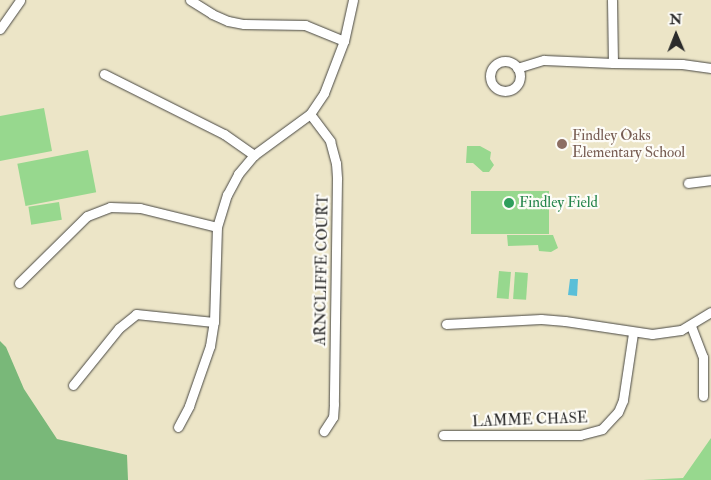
<!DOCTYPE html>
<style>
body{margin:0}
#map{position:relative;width:711px;height:480px;overflow:hidden;background:#ece5c7;font-family:"IM FELL Double Pica",serif}
div>[style]{position:absolute}
.green>*{inset:0;background:#97d88e;transform-origin:0 0}
.forest>*{inset:0;background:#79b879}
.water>*{inset:0;background:#5abfd8}
.roads{filter:drop-shadow(0 0 1px #484742) drop-shadow(0 0 1px #484742)}
.minor>*{height:9px;margin:-4.5px;padding:0 4.5px;transform-origin:4.5px;border-radius:4.5px;background:#fff}
.minor>.ring{margin:-4.5px;padding:0;box-sizing:content-box;background:none;border:9px solid #fff;border-radius:50%}
.dots>*{width:14px;height:14px;translate:-50% -50%;box-sizing:border-box;border:2px solid #fdfcf7;border-radius:50%}
span{translate:-50% -50%;white-space:nowrap;text-align:center;line-height:1.15;-webkit-text-stroke:4.5px #fdfcf7;paint-order:stroke}
.education-label{font-size:15px;color:#785e54}
.left{translate:0 -50%;text-align:left}
.leisure-label{font-size:15px;color:#27864d}
.street-label{font-size:15px;color:#2b2b2b}
.north{position:absolute;left:651px;top:10px;width:50px;height:50px;-webkit-text-stroke:4px #fdfcf7;paint-order:stroke;rotate:359deg;font-size:14px;font-weight:700;line-height:20px;text-align:center;color:#2b2b2b}
.north::after{content:'';display:block;margin:auto;width:18px;height:22px;background:#2b2b2b;clip-path:polygon(50% 0,100% 100%,50% 72%,0 100%)}
</style>
<div id="map">
<div class="green">
<div style="clip-path:polygon(44px 108px,52px 151px,0 161px,0 116px)"></div>
<div style="clip-path:polygon(467px 146px,480px 146px,491px 152px,490px 159px,494px 165px,489px 172px,483px 172px,473px 163px,466px 163px)"></div>
<div style="left:88px;top:150px;width:43px;height:72px;rotate:79deg"></div>
<div style="left:471px;top:191px;width:78px;height:43px"></div>
<div style="left:59px;top:202px;width:18px;height:31px;rotate:81deg"></div>
<div style="clip-path:polygon(507px 235px,553px 235px,558px 248px,551px 252px,539px 251px,538px 245px,508px 246px)"></div>
<div style="left:499px;top:271px;width:12px;height:27px;rotate:5deg"></div>
<div style="left:515px;top:272px;width:13px;height:27px;rotate:4deg"></div>
<div style="clip-path:polygon(711px 438px,711px 480px,643px 480px,683px 478px)"></div>
</div>
<div class="forest">
<div style="clip-path:polygon(0 341px,6px 347px,24px 389px,57px 439px,127px 455px,128px 480px,0 480px)"></div>
</div>
<div class="water">
<div style="clip-path:polygon(570px 279px,578px 279px,577px 296px,568px 295px)"></div>
</div>
<div class="roads">
<div class="minor">
<div style="left:190px;top:0;width:26px;rotate:32deg"></div>
<div style="left:212px;top:14px;width:17px;rotate:24deg"></div>
<div style="left:228px;top:21px;width:16px;rotate:11deg"></div>
<div style="left:244px;top:24px;width:61px;rotate:0.9deg"></div>
<div style="left:305px;top:25px;width:42px;rotate:22.3deg"></div>
<div style="left:612px;top:0;width:63px;rotate:89.1deg"></div>
<div style="left:613px;top:63px;width:69px;rotate:0.8deg"></div>
<div style="left:682px;top:64px;width:29px;rotate:8deg"></div>
<div style="left:0;top:29px;width:35px;rotate:-55deg"></div>
<div class="ring" style="left:490px;top:61px;width:21px;height:21px"></div>
<div style="left:517px;top:68px;width:28px;rotate:-17deg"></div>
<div style="left:544px;top:60px;width:69px;rotate:2.5deg"></div>
<div style="left:104px;top:74px;width:134px;rotate:26.6deg"></div>
<div style="left:224px;top:134px;width:37px;rotate:35deg"></div>
<div style="left:310px;top:114px;width:34px;rotate:53deg"></div>
<div style="left:330px;top:141px;width:23px;rotate:75deg"></div>
<div style="left:336px;top:163px;width:16px;rotate:86deg"></div>
<div style="left:337px;top:179px;width:225px;rotate:90.8deg"></div>
<div style="left:334px;top:404px;width:13px;rotate:94deg"></div>
<div style="left:333px;top:417px;width:17px;rotate:123deg"></div>
<div style="left:688px;top:183px;width:23px;rotate:-7deg"></div>
<div style="left:19px;top:283px;width:95px;rotate:-44.6deg"></div>
<div style="left:87px;top:216px;width:25px;rotate:-21deg"></div>
<div style="left:110px;top:207px;width:30px;rotate:2deg"></div>
<div style="left:140px;top:208px;width:79px;rotate:13.9deg"></div>
<div style="left:446px;top:324px;width:95px;rotate:-3deg"></div>
<div style="left:541px;top:319px;width:24px;rotate:5deg"></div>
<div style="left:565px;top:321px;width:88px;rotate:8.5deg"></div>
<div style="left:652px;top:334px;width:29px;rotate:-8deg"></div>
<div style="left:681px;top:330px;width:35px;rotate:-31deg"></div>
<div style="left:691px;top:326px;width:33px;rotate:69deg"></div>
<div style="left:703px;top:357px;width:39px;rotate:90deg"></div>
<div style="left:73px;top:385px;width:73px;rotate:-51.1deg"></div>
<div style="left:119px;top:328px;width:22px;rotate:-39deg"></div>
<div style="left:136px;top:314px;width:78px;rotate:5.9deg"></div>
<div style="left:178px;top:427px;width:24px;rotate:-62deg"></div>
<div style="left:189px;top:406px;width:64px;rotate:-70.7deg"></div>
<div style="left:210px;top:346px;width:24px;rotate:-81deg"></div>
<div style="left:214px;top:322px;width:95px;rotate:-88.2deg"></div>
<div style="left:217px;top:227px;width:34px;rotate:-73deg"></div>
<div style="left:227px;top:195px;width:24px;rotate:-62deg"></div>
<div style="left:238px;top:174px;width:25px;rotate:-50deg"></div>
<div style="left:254px;top:155px;width:69px;rotate:-36.2deg"></div>
<div style="left:310px;top:114px;width:25px;rotate:-56deg"></div>
<div style="left:324px;top:93px;width:56px;rotate:-69deg"></div>
<div style="left:344px;top:41px;width:42px;rotate:-77.6deg"></div>
<div style="left:443px;top:435px;width:137px"></div>
<div style="left:580px;top:435px;width:23px;rotate:-15deg"></div>
<div style="left:602px;top:429px;width:23px;rotate:-47deg"></div>
<div style="left:618px;top:412px;width:13px;rotate:-67deg"></div>
<div style="left:623px;top:400px;width:68px;rotate:-81.5deg"></div>
</div>
</div>
<div class="dots">
<div style="left:562px;top:144px;background:#8d6e63"></div>
<div style="left:509px;top:203px;background:#2e9e5b"></div>
</div>
<div class="education-label">
<span class="left" style="left:572px;top:144px">Findley Oaks<br>Elementary School</span>
</div>
<div class="leisure-label">
<span class="left" style="left:519px;top:203px">Findley Field</span>
</div>
<div class="street-label">
<span style="left:322px;top:270px;rotate:-89deg">ARNCLIFFE COURT</span>
<span style="left:530px;top:420px;rotate:-2deg">LAMME CHASE</span>
</div>
<div class="north">N</div>
</div>
